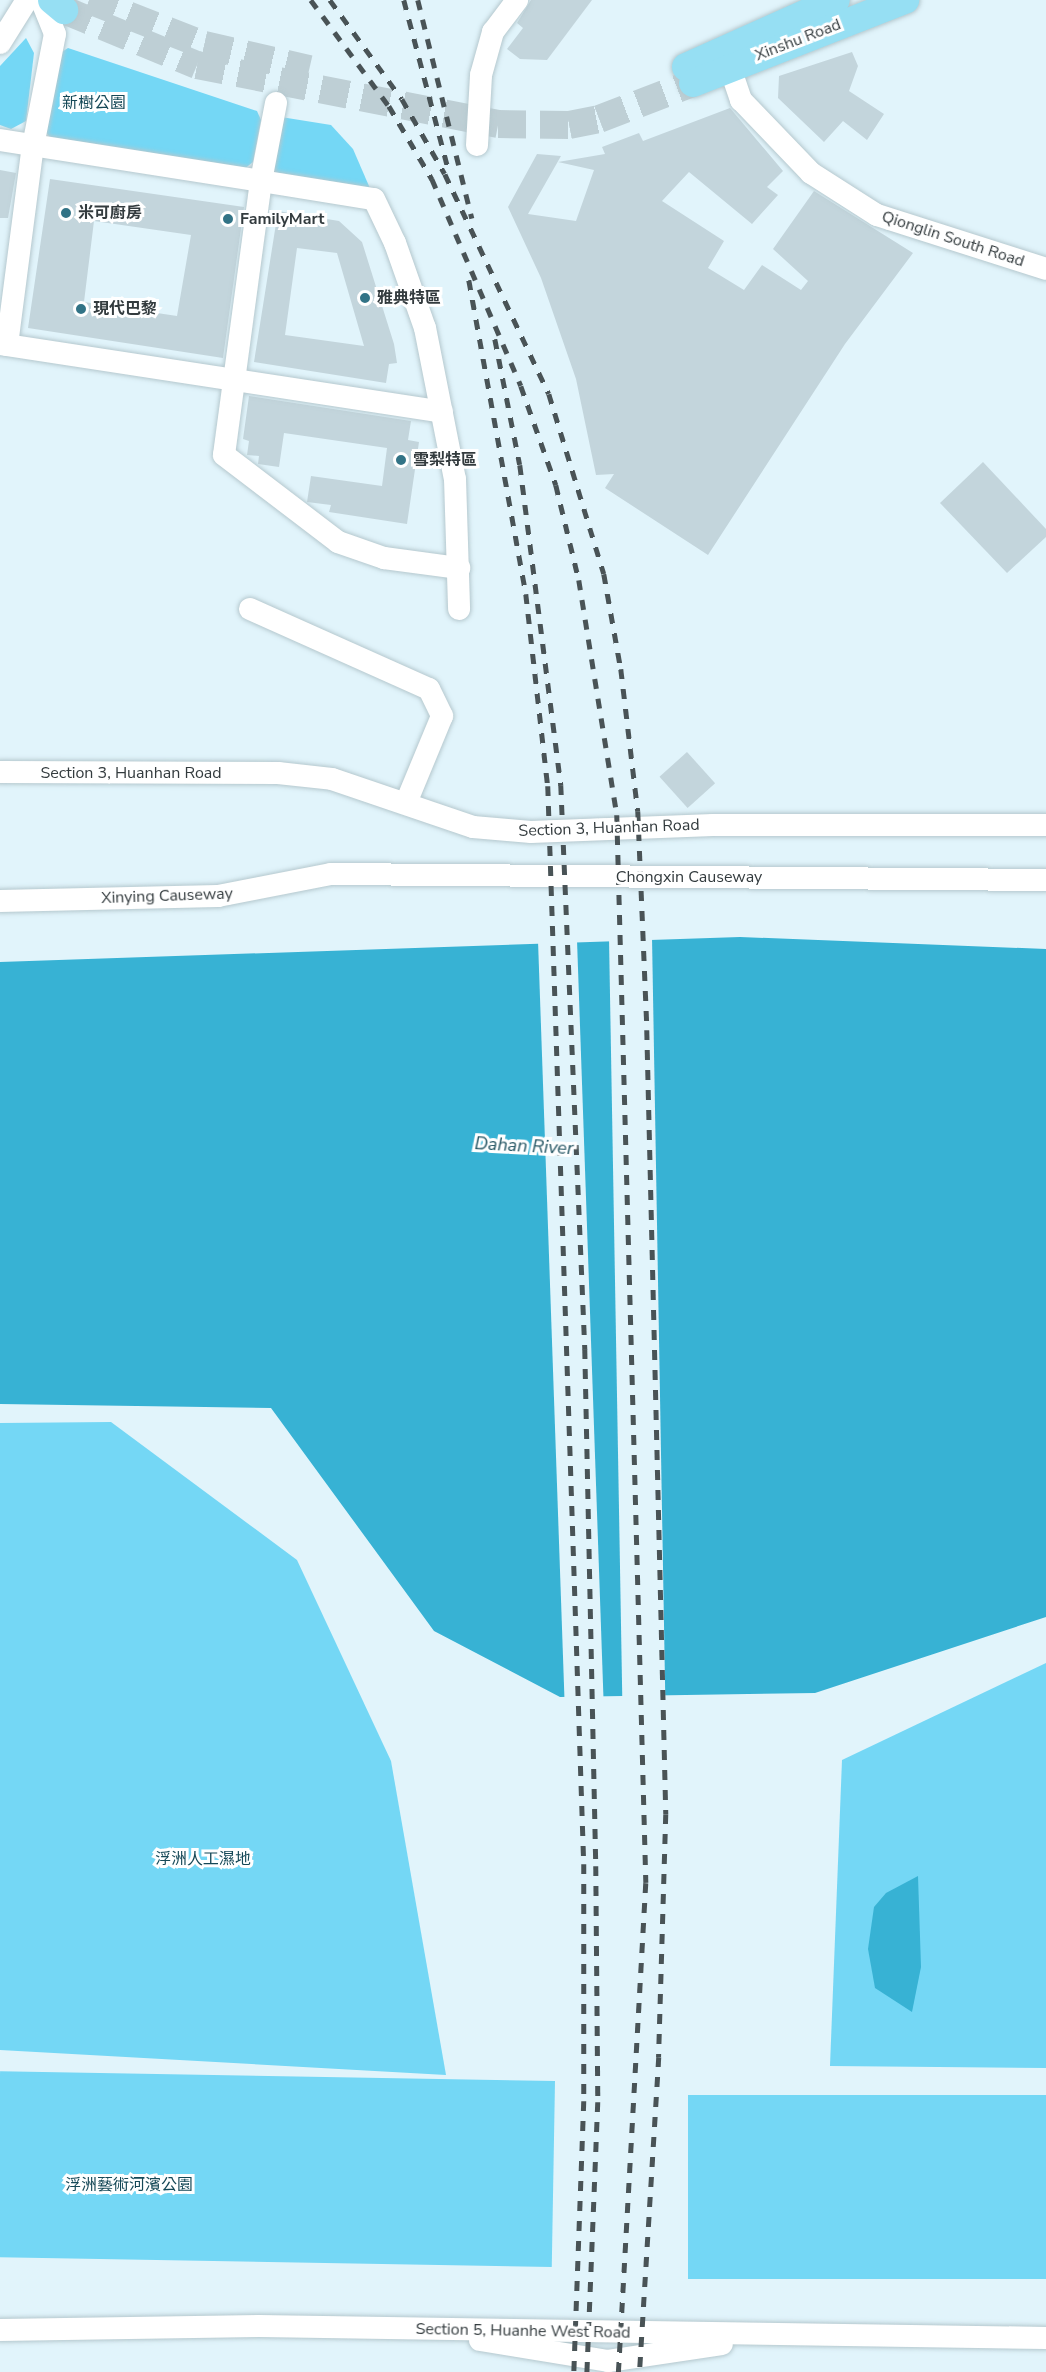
<!DOCTYPE html>
<meta charset="utf-8">
<style>
body{margin:0}
#map{position:relative;width:1046px;height:2372px;overflow:hidden;background:#e1f4fb;font-family:"Nunito Sans","Noto Sans TC",sans-serif}
div>[style]{position:absolute}
.green>*{inset:0;background:#74d7f5;transform-origin:0 0}
.water>*{inset:0;background:#37b2d4}
.pier>*{inset:0;background:#e1f4fb;transform-origin:0 0}
.building>*{inset:0;background:#c3d5dc;transform-origin:0 0}
.major-tunnel>*{height:28px;margin-top:-14px;transform-origin:0;background:repeating-linear-gradient(90deg,#becfd5 0 28px,transparent 0 42px)}
.roads{filter:drop-shadow(0 0 2px #b5c8ce) drop-shadow(0 0 2px #b5c8ce)}
.minor>*{height:22px;margin:-11px;padding:0 11px;transform-origin:11px;border-radius:11px;background:#fff}
.major>*{height:28px;margin:-14px;padding:0 14px;transform-origin:14px;border-radius:14px;background:#96dff3}
.rail>*{height:4.5px;margin-top:-2.25px;transform-origin:0;background:repeating-linear-gradient(90deg,#495356 0 10px,transparent 0 20px)}
.dots>*{width:16px;height:16px;translate:-50% -50%;box-sizing:border-box;border:3px solid #fff;border-radius:50%}
span{translate:-50% -50%;white-space:nowrap;text-align:center;line-height:1.15;-webkit-text-stroke:6px #fff;paint-order:stroke}
.street-label{font-size:16px;color:#333b3e}
.park-label{font-size:16px;color:#154857}
.poi-label{font-size:16px;color:#333b3e;font-weight:700}
.left{translate:0 -50%;text-align:left}
.water-label{font-size:18px;color:#215361;font-style:italic}
</style>
<div id="map">
<div class="green">
<div style="clip-path:polygon(26px 38px,34px 53px,26px 121px,11px 129px,0 125px,0 66px)"></div>
<div style="clip-path:polygon(68px 48px,257px 111px,261px 120px,253px 162px,243px 170px,54px 142px,44px 130px,57px 55px)"></div>
<div style="clip-path:polygon(281px 117px,331px 125px,353px 149px,372px 193px,271px 173px)"></div>
<div style="clip-path:polygon(111px 1422px,297px 1560px,391px 1761px,446px 2075px,0 2050px,0 1423px)"></div>
<div style="clip-path:polygon(1046px 1663px,1046px 2068px,830px 2066px,842px 1760px)"></div>
<div style="left:555px;top:2081px;width:186px;height:555px;rotate:91deg"></div>
<div style="left:1046px;top:2095px;width:184px;height:358px;rotate:90deg"></div>
</div>
<div class="water">
<div style="clip-path:polygon(740px 937px,1046px 949px,1046px 1617px,815px 1693px,560px 1697px,434px 1631px,271px 1408px,0 1404px,0 962px)"></div>
<div style="clip-path:polygon(918px 1876px,921px 1967px,912px 2012px,875px 1988px,868px 1949px,874px 1907px,886px 1893px)"></div>
</div>
<div class="pier">
<div style="left:652px;top:937px;width:761px;height:43px;rotate:89deg"></div>
<div style="left:577px;top:940px;width:760px;height:39px;rotate:88deg"></div>
</div>
<div class="building">
<div style="clip-path:polygon(531px 0,592px 0,547px 60px,520px 59px,507px 49px,523px 28px,517px 23px)"></div>
<div style="clip-path:polygon(852px 52px,858px 66px,849px 91px,884px 114px,867px 140px,843px 121px,824px 142px,778px 98px,779px 76px)"></div>
<div style="clip-path:polygon(730px 108px,783px 171px,767px 187px,778px 195px,752px 224px,689px 172px,662px 201px,724px 241px,708px 268px,744px 290px,762px 265px,801px 290px,808px 281px,773px 249px,814px 191px,913px 253px,845px 344px,708px 555px,605px 488px,614px 474px,596px 475px,576px 379px,541px 278px,508px 207px,537px 154px,561px 156px,528px 214px,576px 221px,594px 170px,558px 162px,605px 154px,602px 147px,639px 133px,643px 141px)"></div>
<div style="clip-path:polygon(0 170px,16px 173px,8px 218px,0 218px)"></div>
<div style="clip-path:polygon(evenodd,50px 179px,244px 207px,223px 358px,28px 328px,50px 179px,94px 221px,191px 235px,177px 316px,84px 302px,94px 221px)"></div>
<div style="clip-path:polygon(evenodd,278px 211px,339px 221px,362px 242px,394px 344px,397px 363px,389px 364px,386px 383px,254px 362px,278px 211px,297px 248px,337px 253px,364px 346px,285px 335px,297px 248px)"></div>
<div style="clip-path:polygon(249px 396px,411px 421px,408px 440px,419px 442px,407px 524px,329px 512px,331px 505px,307px 502px,311px 476px,382px 486px,387px 448px,284px 433px,279px 467px,258px 464px,259px 456px,247px 455px,249px 441px,243px 439px)"></div>
<div style="clip-path:polygon(983px 462px,1046px 529px,1046px 537px,1007px 573px,940px 503px)"></div>
<div style="left:687px;top:752px;width:42px;height:37px;rotate:48deg"></div>
</div>
<div class="major-tunnel">
<div style="left:89px;top:0;width:123px;rotate:21.4deg"></div>
<div style="left:204px;top:45px;width:108px;rotate:12.9deg"></div>
<div style="left:64px;top:10px;width:144px;rotate:22.5deg"></div>
<div style="left:197px;top:65px;width:307px;rotate:11.1deg"></div>
<div style="left:498px;top:124px;width:71px;rotate:0.8deg"></div>
<div style="left:569px;top:125px;width:31px;rotate:-11deg"></div>
<div style="left:599px;top:119px;width:101px;rotate:-21deg"></div>
</div>
<div class="roads">
<div class="minor">
<div style="left:0;top:43px;width:51px;rotate:-57.9deg"></div>
<div style="left:725px;top:53px;width:50px;rotate:71.2deg"></div>
<div style="left:741px;top:100px;width:101px;rotate:46.2deg"></div>
<div style="left:811px;top:173px;width:78px;rotate:32.5deg"></div>
<div style="left:877px;top:215px;width:177px;rotate:17.7deg"></div>
<div style="left:276px;top:103px;width:79px;rotate:100.9deg"></div>
<div style="left:261px;top:181px;width:114px;rotate:9.1deg"></div>
<div style="left:374px;top:199px;width:49px;rotate:64.5deg"></div>
<div style="left:395px;top:243px;width:90px;rotate:70.6deg"></div>
<div style="left:425px;top:328px;width:154px;rotate:78.8deg"></div>
<div style="left:455px;top:479px;width:130px;rotate:88.2deg"></div>
<div style="left:0;top:140px;width:264px;rotate:8.9deg"></div>
<div style="left:261px;top:181px;width:276px;rotate:97.7deg"></div>
<div style="left:224px;top:455px;width:143px;rotate:37.3deg"></div>
<div style="left:338px;top:542px;width:49px;rotate:19.2deg"></div>
<div style="left:384px;top:558px;width:76px;rotate:7.6deg"></div>
<div style="left:477px;top:145px;width:70px;rotate:-86.7deg"></div>
<div style="left:481px;top:75px;width:45px;rotate:-74.4deg"></div>
<div style="left:493px;top:32px;width:40px;rotate:-53deg"></div>
<div style="left:0;top:344px;width:447px;rotate:8.7deg"></div>
<div style="left:7px;top:345px;width:201px;rotate:-82.6deg"></div>
<div style="left:33px;top:146px;width:114px;rotate:-78.9deg"></div>
<div style="left:55px;top:34px;width:37px;rotate:-112deg"></div>
<div style="left:250px;top:609px;width:196px;rotate:24.1deg"></div>
<div style="left:429px;top:689px;width:30px;rotate:64deg"></div>
<div style="left:442px;top:716px;width:94px;rotate:112.5deg"></div>
<div style="left:0;top:772px;width:278px;rotate:0.2deg"></div>
<div style="left:278px;top:773px;width:54px;rotate:6.3deg"></div>
<div style="left:332px;top:779px;width:149px;rotate:18.8deg"></div>
<div style="left:473px;top:827px;width:58px;rotate:4.9deg"></div>
<div style="left:531px;top:832px;width:182px;rotate:-2.2deg"></div>
<div style="left:713px;top:825px;width:333px"></div>
<div style="left:0;top:901px;width:218px;rotate:-1.3deg"></div>
<div style="left:218px;top:896px;width:115px;rotate:-11deg"></div>
<div style="left:331px;top:874px;width:715px;rotate:0.48deg"></div>
<div style="left:0;top:2330px;width:259px;rotate:-0.9deg"></div>
<div style="left:259px;top:2326px;width:787px;rotate:0.87deg"></div>
<div style="left:480px;top:2340px;width:130px;rotate:9.3deg"></div>
<div style="left:608px;top:2361px;width:115px;rotate:-8.5deg"></div>
</div>
<div class="major">
<div style="left:52px;top:0;width:16px;rotate:40deg"></div>
<div style="left:686px;top:67px;width:164px;rotate:-24.1deg"></div>
<div style="left:693px;top:83px;width:228px;rotate:-21.4deg"></div>
</div>
</div>
<div class="rail">
<div style="left:311px;top:0;width:132px;rotate:53.7deg"></div>
<div style="left:389px;top:106px;width:85px;rotate:59.5deg"></div>
<div style="left:432px;top:179px;width:225px;rotate:66.7deg"></div>
<div style="left:521px;top:386px;width:105px;rotate:70.5deg"></div>
<div style="left:556px;top:485px;width:98px;rotate:76.4deg"></div>
<div style="left:579px;top:580px;width:238px;rotate:80.8deg"></div>
<div style="left:617px;top:815px;width:1068px;rotate:88.44deg"></div>
<div style="left:646px;top:1883px;width:490px;rotate:93.2deg"></div>
<div style="left:330px;top:0;width:122px;rotate:54deg"></div>
<div style="left:402px;top:99px;width:86px;rotate:60.2deg"></div>
<div style="left:445px;top:174px;width:243px;rotate:64.7deg"></div>
<div style="left:549px;top:394px;width:188px;rotate:73deg"></div>
<div style="left:604px;top:574px;width:97px;rotate:79.9deg"></div>
<div style="left:621px;top:669px;width:143px;rotate:83.2deg"></div>
<div style="left:638px;top:811px;width:219px;rotate:87.6deg"></div>
<div style="left:647px;top:1030px;width:784px;rotate:88.61deg"></div>
<div style="left:666px;top:1814px;width:243px;rotate:91.7deg"></div>
<div style="left:659px;top:2057px;width:316px;rotate:93.5deg"></div>
<div style="left:404px;top:0;width:177px;rotate:75.3deg"></div>
<div style="left:418px;top:0;width:225px;rotate:76.1deg"></div>
<div style="left:469px;top:280px;width:319px;rotate:79.7deg"></div>
<div style="left:526px;top:594px;width:193px;rotate:83.5deg"></div>
<div style="left:548px;top:786px;width:1079px;rotate:88.09deg"></div>
<div style="left:584px;top:1864px;width:237px;rotate:90deg"></div>
<div style="left:584px;top:2101px;width:271px;rotate:92.1deg"></div>
<div style="left:495px;top:339px;width:128px;rotate:78.8deg"></div>
<div style="left:520px;top:465px;width:323px;rotate:82.7deg"></div>
<div style="left:561px;top:785px;width:565px;rotate:87.56deg"></div>
<div style="left:585px;top:1349px;width:517px;rotate:88.78deg"></div>
<div style="left:596px;top:1866px;width:236px;rotate:89.5deg"></div>
<div style="left:598px;top:2102px;width:270px;rotate:92.3deg"></div>
</div>
<div class="dots">
<div style="left:66px;top:213px;background:#327386"></div>
<div style="left:228px;top:219px;background:#327386"></div>
<div style="left:365px;top:298px;background:#327386"></div>
<div style="left:81px;top:309px;background:#327386"></div>
<div style="left:401px;top:460px;background:#327386"></div>
</div>
<div class="street-label">
<span style="left:798px;top:40px;rotate:-21deg">Xinshu Road</span>
<span style="left:953px;top:239px;rotate:18deg">Qionglin South Road</span>
<span style="left:131px;top:773px">Section 3, Huanhan Road</span>
<span style="left:609px;top:828px;rotate:-2deg">Section 3, Huanhan Road</span>
<span style="left:689px;top:877px">Chongxin Causeway</span>
<span style="left:167px;top:896px;rotate:-2deg">Xinying Causeway</span>
<span style="left:523px;top:2331px;rotate:1deg">Section 5, Huanhe West Road</span>
</div>
<div class="park-label">
<span style="left:94px;top:103px">新樹公園</span>
<span style="left:203px;top:1859px">浮洲人工濕地</span>
<span style="left:129px;top:2185px">浮洲藝術河濱公園</span>
</div>
<div class="poi-label">
<span class="left" style="left:78px;top:213px">米可廚房</span>
<span class="left" style="left:240px;top:219px">FamilyMart</span>
<span class="left" style="left:377px;top:298px">雅典特區</span>
<span class="left" style="left:93px;top:309px">現代巴黎</span>
<span class="left" style="left:413px;top:460px">雪梨特區</span>
</div>
<div class="water-label">
<span style="left:524px;top:1146px;rotate:3deg">Dahan River</span>
</div>
</div>
